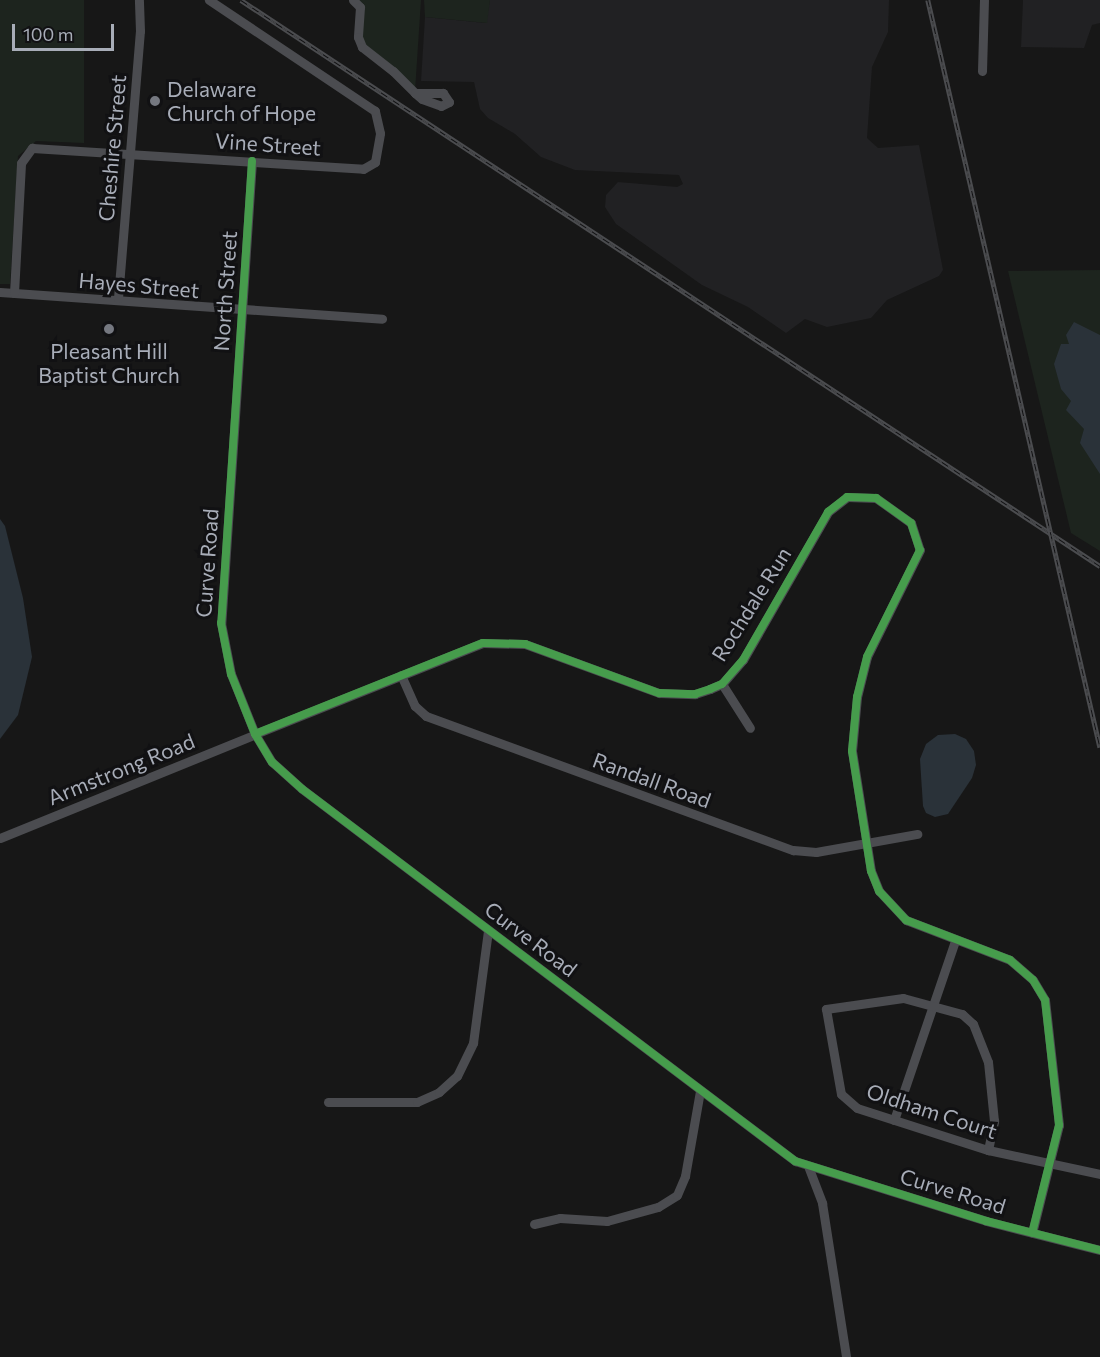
<!DOCTYPE html>
<style>
body{margin:0}
#map{position:relative;width:1100px;height:1357px;overflow:hidden;background:#171717;font-family:Commissioner,sans-serif}
div>[style]{position:absolute}
.built>*{inset:0;background:#212123}
.green>*{inset:0;background:#1d241e}
.water>*{inset:0;background:#2a3239}
.minor>*{height:9px;margin:-4.5px;padding:0 4.5px;transform-origin:4.5px;border-radius:4.5px;background:#4b4c50}
.rail>*{height:4.5px;margin-top:-2.25px;transform-origin:0;background:repeating-linear-gradient(90deg,#111113 0 7px,#4b4c4f 0 14px);box-sizing:border-box;border-block:2px solid #4b4c4f}
.cycleway>*{height:8px;margin:-4px;padding:0 4px;transform-origin:4px;border-radius:4px;background:#469c4c}
.dots>*{width:16px;height:16px;translate:-50% -50%;box-sizing:border-box;border:3px solid #111113;border-radius:50%}
span{translate:-50% -50%;white-space:nowrap;text-align:center;line-height:1.15;-webkit-text-stroke:6px #111113;paint-order:stroke}
.poi-label{font-size:21px;color:#a8adb8}
.left{translate:0 -50%;text-align:left}
.street-label{font-size:21px;color:#a8adb8}
.scale{position:absolute;left:12px;top:24px;width:102px;height:27px;box-sizing:border-box;border:3px solid #a8adb8;border-top:0;padding-left:8px;font-size:18px;line-height:21px;white-space:nowrap;color:#a8adb8;-webkit-text-stroke:4px #111113;paint-order:stroke}
</style>
<div id="map">
<div class="built">
<div style="clip-path:polygon(490px 0,889px 0,888px 32px,872px 67px,867px 138px,878px 148px,919px 145px,943px 270px,939px 276px,887px 300px,871px 318px,827px 327px,805px 319px,786px 333px,748px 307px,702px 285px,616px 224px,605px 207px,606px 195px,618px 182px,677px 187px,683px 184px,679px 175px,575px 170px,541px 157px,515px 134px,488px 118px,480px 109px,474px 82px,421px 81px,425px 17px,486px 23px)"></div>
<div style="clip-path:polygon(1023px 0,1100px 0,1100px 23px,1092px 25px,1084px 48px,1021px 47px)"></div>
</div>
<div class="green">
<div style="clip-path:polygon(0 0,84px 0,84px 143px,36px 141px,18px 156px,10px 284px,0 284px)"></div>
<div style="clip-path:polygon(357px 0,421px 0,415px 91px,364px 47px)"></div>
<div style="clip-path:polygon(424px 0,490px 0,487px 23px,425px 17px)"></div>
<div style="clip-path:polygon(1100px 270px,1100px 551px,1071px 533px,1008px 271px)"></div>
</div>
<div class="water">
<div style="clip-path:polygon(1074px 322px,1100px 335px,1100px 474px,1080px 443px,1084px 429px,1066px 410px,1071px 401px,1061px 389px,1054px 364px,1061px 344px,1069px 344px,1066px 335px)"></div>
<div style="clip-path:polygon(0 519px,5px 526px,23px 598px,32px 657px,18px 715px,0 739px)"></div>
<div style="clip-path:polygon(955px 734px,966px 739px,974px 751px,976px 765px,972px 778px,948px 814px,935px 817px,926px 813px,923px 806px,920px 759px,926px 744px,938px 735px)"></div>
</div>
<div class="minor">
<div style="left:353px;top:0;width:10px;rotate:45deg"></div>
<div style="left:360px;top:7px;width:30px;rotate:94deg"></div>
<div style="left:358px;top:37px;width:11px;rotate:68deg"></div>
<div style="left:362px;top:47px;width:39px;rotate:38deg"></div>
<div style="left:393px;top:71px;width:31px;rotate:45deg"></div>
<div style="left:415px;top:93px;width:9px;rotate:41deg"></div>
<div style="left:422px;top:99px;width:20px;rotate:20deg"></div>
<div style="left:441px;top:106px;width:9px;rotate:-27deg"></div>
<div style="left:449px;top:102px;width:11px;rotate:-124deg"></div>
<div style="left:443px;top:93px;width:28px;rotate:180deg"></div>
<div style="left:982px;top:71px;width:71px;rotate:-88.4deg"></div>
<div style="left:252px;top:161px;width:463px;rotate:93.8deg"></div>
<div style="left:221px;top:623px;width:52px;rotate:78.9deg"></div>
<div style="left:231px;top:674px;width:65px;rotate:68.2deg"></div>
<div style="left:255px;top:734px;width:33px;rotate:59deg"></div>
<div style="left:272px;top:762px;width:40px;rotate:42deg"></div>
<div style="left:302px;top:789px;width:618px;rotate:37.04deg"></div>
<div style="left:795px;top:1161px;width:200px;rotate:17.4deg"></div>
<div style="left:986px;top:1221px;width:118px;rotate:14.3deg"></div>
<div style="left:0;top:292px;width:383px;rotate:4deg"></div>
<div style="left:14px;top:293px;width:130px;rotate:-86.9deg"></div>
<div style="left:21px;top:163px;width:19px;rotate:-54deg"></div>
<div style="left:32px;top:148px;width:332px;rotate:3.6deg"></div>
<div style="left:363px;top:169px;width:14px;rotate:-30deg"></div>
<div style="left:375px;top:162px;width:29px;rotate:-80deg"></div>
<div style="left:380px;top:133px;width:23px;rotate:-103deg"></div>
<div style="left:375px;top:111px;width:200px;rotate:-146.2deg"></div>
<div style="left:118px;top:298px;width:268px;rotate:-85.3deg"></div>
<div style="left:140px;top:31px;width:31px;rotate:-92deg"></div>
<div style="left:401px;top:675px;width:34px;rotate:66deg"></div>
<div style="left:415px;top:706px;width:15px;rotate:42deg"></div>
<div style="left:426px;top:716px;width:391px;rotate:20.1deg"></div>
<div style="left:793px;top:850px;width:23px;rotate:5deg"></div>
<div style="left:816px;top:852px;width:103px;rotate:-10.1deg"></div>
<div style="left:722px;top:684px;width:52px;rotate:57.5deg"></div>
<div style="left:255px;top:734px;width:245px;rotate:-21.8deg"></div>
<div style="left:483px;top:643px;width:42px;rotate:1.4deg"></div>
<div style="left:525px;top:644px;width:143px;rotate:20.1deg"></div>
<div style="left:659px;top:693px;width:36px;rotate:2deg"></div>
<div style="left:695px;top:694px;width:16px;rotate:-18deg"></div>
<div style="left:710px;top:689px;width:13px;rotate:-23deg"></div>
<div style="left:722px;top:684px;width:32px;rotate:-49deg"></div>
<div style="left:743px;top:660px;width:171px;rotate:-60.1deg"></div>
<div style="left:828px;top:512px;width:24px;rotate:-38deg"></div>
<div style="left:847px;top:497px;width:29px;rotate:2deg"></div>
<div style="left:876px;top:498px;width:43px;rotate:35.5deg"></div>
<div style="left:911px;top:523px;width:28px;rotate:72deg"></div>
<div style="left:920px;top:550px;width:119px;rotate:116.4deg"></div>
<div style="left:867px;top:657px;width:41px;rotate:104deg"></div>
<div style="left:857px;top:697px;width:54px;rotate:95.3deg"></div>
<div style="left:852px;top:751px;width:121px;rotate:81deg"></div>
<div style="left:871px;top:871px;width:22px;rotate:68deg"></div>
<div style="left:879px;top:891px;width:40px;rotate:47deg"></div>
<div style="left:906px;top:920px;width:111px;rotate:21deg"></div>
<div style="left:1010px;top:960px;width:30px;rotate:41deg"></div>
<div style="left:1033px;top:980px;width:23px;rotate:59deg"></div>
<div style="left:1045px;top:1000px;width:126px;rotate:83.6deg"></div>
<div style="left:1059px;top:1125px;width:111px;rotate:104deg"></div>
<div style="left:0;top:838px;width:276px;rotate:-22.1deg"></div>
<div style="left:328px;top:1102px;width:89px"></div>
<div style="left:417px;top:1102px;width:24px;rotate:-24deg"></div>
<div style="left:439px;top:1092px;width:24px;rotate:-42deg"></div>
<div style="left:457px;top:1076px;width:37px;rotate:-64deg"></div>
<div style="left:473px;top:1043px;width:114px;rotate:-82.4deg"></div>
<div style="left:894px;top:1120px;width:189px;rotate:-71.2deg"></div>
<div style="left:988px;top:1150px;width:30px;rotate:-78deg"></div>
<div style="left:994px;top:1121px;width:59px;rotate:-95.8deg"></div>
<div style="left:988px;top:1062px;width:41px;rotate:-111.5deg"></div>
<div style="left:973px;top:1024px;width:15px;rotate:-138deg"></div>
<div style="left:962px;top:1014px;width:61px;rotate:-164.8deg"></div>
<div style="left:903px;top:998px;width:78px;rotate:171.9deg"></div>
<div style="left:826px;top:1009px;width:86px;rotate:80deg"></div>
<div style="left:841px;top:1094px;width:21px;rotate:41deg"></div>
<div style="left:857px;top:1108px;width:138px;rotate:17.8deg"></div>
<div style="left:988px;top:1150px;width:115px;rotate:12.1deg"></div>
<div style="left:808px;top:1166px;width:40px;rotate:69deg"></div>
<div style="left:822px;top:1203px;width:156px;rotate:81.1deg"></div>
<div style="left:534px;top:1224px;width:27px;rotate:-13deg"></div>
<div style="left:560px;top:1218px;width:47px;rotate:3.7deg"></div>
<div style="left:607px;top:1221px;width:53px;rotate:-15.4deg"></div>
<div style="left:658px;top:1207px;width:22px;rotate:-32deg"></div>
<div style="left:677px;top:1195px;width:21px;rotate:-67deg"></div>
<div style="left:685px;top:1176px;width:86px;rotate:-80deg"></div>
</div>
<div class="rail">
<div style="left:241px;top:0;width:1029px;rotate:33.38deg"></div>
<div style="left:928px;top:0;width:767px;rotate:77.03deg"></div>
</div>
<div class="cycleway">
<div style="left:252px;top:161px;width:463px;rotate:93.8deg"></div>
<div style="left:221px;top:623px;width:52px;rotate:78.9deg"></div>
<div style="left:231px;top:674px;width:65px;rotate:68.2deg"></div>
<div style="left:255px;top:734px;width:33px;rotate:59deg"></div>
<div style="left:272px;top:762px;width:40px;rotate:42deg"></div>
<div style="left:302px;top:789px;width:618px;rotate:37.04deg"></div>
<div style="left:795px;top:1161px;width:200px;rotate:17.4deg"></div>
<div style="left:986px;top:1221px;width:118px;rotate:14.3deg"></div>
<div style="left:255px;top:734px;width:245px;rotate:-21.8deg"></div>
<div style="left:483px;top:643px;width:42px;rotate:1.4deg"></div>
<div style="left:525px;top:644px;width:143px;rotate:20.1deg"></div>
<div style="left:659px;top:693px;width:36px;rotate:2deg"></div>
<div style="left:695px;top:694px;width:16px;rotate:-18deg"></div>
<div style="left:710px;top:689px;width:13px;rotate:-23deg"></div>
<div style="left:722px;top:684px;width:32px;rotate:-49deg"></div>
<div style="left:743px;top:660px;width:171px;rotate:-60.1deg"></div>
<div style="left:828px;top:512px;width:24px;rotate:-38deg"></div>
<div style="left:847px;top:497px;width:29px;rotate:2deg"></div>
<div style="left:876px;top:498px;width:43px;rotate:35.5deg"></div>
<div style="left:911px;top:523px;width:28px;rotate:72deg"></div>
<div style="left:920px;top:550px;width:119px;rotate:116.4deg"></div>
<div style="left:867px;top:657px;width:41px;rotate:104deg"></div>
<div style="left:857px;top:697px;width:54px;rotate:95.3deg"></div>
<div style="left:852px;top:751px;width:121px;rotate:81deg"></div>
<div style="left:871px;top:871px;width:22px;rotate:68deg"></div>
<div style="left:879px;top:891px;width:40px;rotate:47deg"></div>
<div style="left:906px;top:920px;width:111px;rotate:21deg"></div>
<div style="left:1010px;top:960px;width:30px;rotate:41deg"></div>
<div style="left:1033px;top:980px;width:23px;rotate:59deg"></div>
<div style="left:1045px;top:1000px;width:126px;rotate:83.6deg"></div>
<div style="left:1059px;top:1125px;width:111px;rotate:104deg"></div>
</div>
<div class="dots">
<div style="left:155px;top:101px;background:#757880"></div>
<div style="left:109px;top:329px;background:#757880"></div>
</div>
<div class="poi-label">
<span class="left" style="left:167px;top:101px">Delaware<br>Church of Hope</span>
<span style="left:109px;top:363px">Pleasant Hill<br>Baptist Church</span>
</div>
<div class="street-label">
<span style="left:268px;top:144px;rotate:4deg">Vine Street</span>
<span style="left:112px;top:148px;rotate:-85deg">Cheshire Street</span>
<span style="left:139px;top:285px;rotate:5deg">Hayes Street</span>
<span style="left:225px;top:291px;rotate:-86deg">North Street</span>
<span style="left:207px;top:563px;rotate:-86deg">Curve Road</span>
<span style="left:751px;top:604px;rotate:-58deg">Rochdale Run</span>
<span style="left:121px;top:769px;rotate:-22deg">Armstrong Road</span>
<span style="left:652px;top:780px;rotate:20deg">Randall Road</span>
<span style="left:531px;top:939px;rotate:37deg">Curve Road</span>
<span style="left:932px;top:1111px;rotate:18deg">Oldham Court</span>
<span style="left:953px;top:1191px;rotate:17deg">Curve Road</span>
</div>
<div class="scale">100 m</div>
</div>
